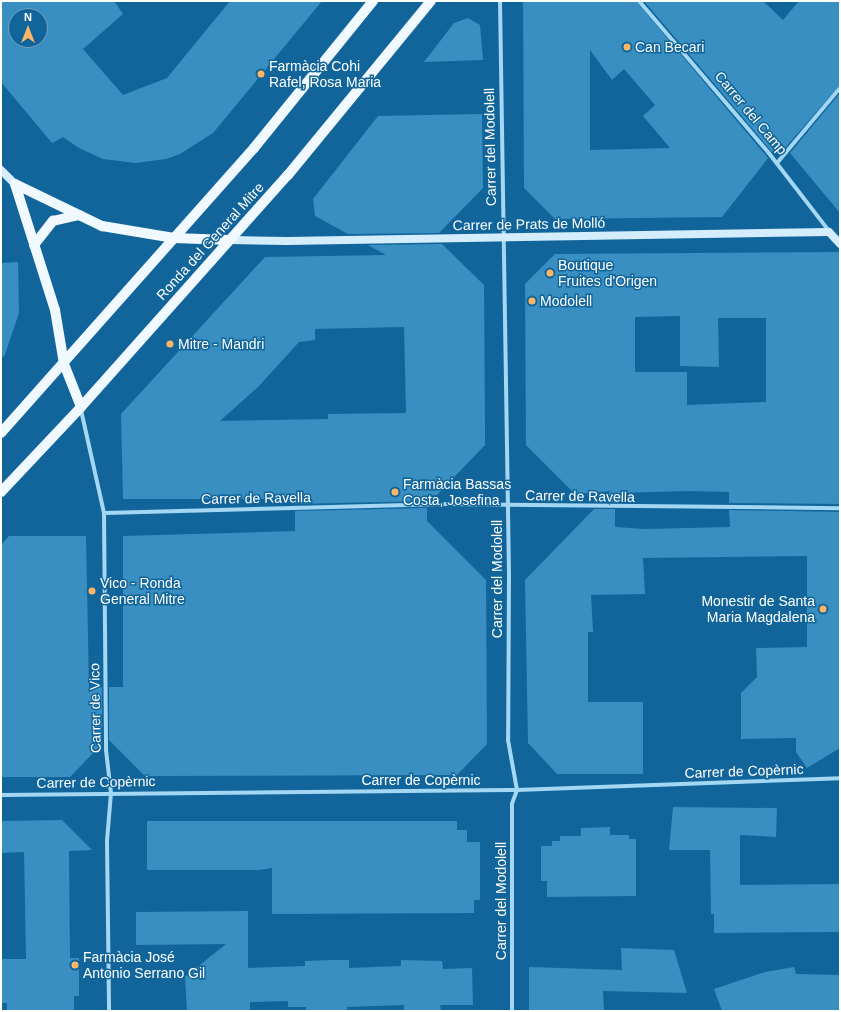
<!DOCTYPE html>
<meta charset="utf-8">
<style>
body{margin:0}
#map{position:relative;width:841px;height:1012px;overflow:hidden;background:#11659a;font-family:Arial,sans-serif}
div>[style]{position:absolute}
.building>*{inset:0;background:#398fc1}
.street>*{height:4px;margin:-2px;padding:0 2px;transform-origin:2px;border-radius:2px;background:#a3d7f4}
.secondary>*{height:8px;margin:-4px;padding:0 4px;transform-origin:4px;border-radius:4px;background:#d3edfd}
.primary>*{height:10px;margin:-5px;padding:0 5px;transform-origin:5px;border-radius:5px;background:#f0f9ff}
.dots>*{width:11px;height:11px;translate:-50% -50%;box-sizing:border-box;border:2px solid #11659a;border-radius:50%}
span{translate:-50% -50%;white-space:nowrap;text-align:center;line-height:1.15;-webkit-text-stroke:3px #11659a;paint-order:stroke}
.poi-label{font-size:14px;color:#fff}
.left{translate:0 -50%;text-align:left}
.right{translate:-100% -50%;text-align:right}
.street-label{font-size:14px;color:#fff}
.frame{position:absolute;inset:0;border:2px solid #fff;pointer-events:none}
.north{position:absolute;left:8px;top:8px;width:40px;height:40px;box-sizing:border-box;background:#11659a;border:1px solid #70a3c2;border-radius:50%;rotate:0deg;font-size:11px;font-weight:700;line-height:16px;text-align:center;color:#fff}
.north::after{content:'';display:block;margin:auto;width:14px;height:18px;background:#ffb766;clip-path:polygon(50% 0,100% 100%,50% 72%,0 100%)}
</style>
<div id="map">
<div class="building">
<div style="clip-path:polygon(evenodd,1px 1px,114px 1px,123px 14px,83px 49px,123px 95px,167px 78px,230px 1px,322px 1px,213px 133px,180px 154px,166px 159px,135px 163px,103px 159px,79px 148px,63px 137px,52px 143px,1px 82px,1px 1px,16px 16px,40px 16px,40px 40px,16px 40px,16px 16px)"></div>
<div style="clip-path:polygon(evenodd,523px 1px,636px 1px,768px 158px,722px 217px,555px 219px,524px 188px,523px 1px,590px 50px,612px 80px,624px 69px,655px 105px,643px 116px,670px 148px,590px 150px,590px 50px)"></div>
<div style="clip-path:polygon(644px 1px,763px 1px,783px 20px,799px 1px,840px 1px,840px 85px,785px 148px,780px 142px,772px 152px)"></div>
<div style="clip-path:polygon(468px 18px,480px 25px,483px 60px,424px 62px,454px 23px)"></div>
<div style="clip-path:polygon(840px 93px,840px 213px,790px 153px)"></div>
<div style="clip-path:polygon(482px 114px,483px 188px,439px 233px,348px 234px,315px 216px,313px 199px,378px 116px)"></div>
<div style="clip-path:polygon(evenodd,442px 244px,484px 285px,485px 424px,485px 445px,437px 495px,427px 496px,427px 501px,295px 504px,294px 499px,123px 499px,121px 414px,265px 257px,386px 255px,368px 245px,442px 244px,404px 327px,406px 413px,328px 414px,328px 419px,220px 421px,259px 386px,299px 342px,315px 340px,315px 329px,404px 327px)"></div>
<div style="clip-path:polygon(evenodd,840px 252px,840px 504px,729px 503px,729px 492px,689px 491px,615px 493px,615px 502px,600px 502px,611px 491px,575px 494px,526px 445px,525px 284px,555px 254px,840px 252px,680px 316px,680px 366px,719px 367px,718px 318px,766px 318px,766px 402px,687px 405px,687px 372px,635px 372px,635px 317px,680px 316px)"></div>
<div style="clip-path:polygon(18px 262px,19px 313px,4px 357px,1px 356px,1px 263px)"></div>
<div style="clip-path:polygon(427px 508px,427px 521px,486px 580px,487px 744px,457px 775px,145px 776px,109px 740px,109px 687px,123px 687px,123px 536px,295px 531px,295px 511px)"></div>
<div style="clip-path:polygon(594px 509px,615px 509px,615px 527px,644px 529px,730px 527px,729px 510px,840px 512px,840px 748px,807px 768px,796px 752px,796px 738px,741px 739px,741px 693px,757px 677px,756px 648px,807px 647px,807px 556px,643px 558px,645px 594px,591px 595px,593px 632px,588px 632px,588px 702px,643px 702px,643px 774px,557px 774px,528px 743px,525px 580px)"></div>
<div style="clip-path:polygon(9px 536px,86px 536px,89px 688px,102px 687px,102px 744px,70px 777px,1px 777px,1px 545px)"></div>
<div style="clip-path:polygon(673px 807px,777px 808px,776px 837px,740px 835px,740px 885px,840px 884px,840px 932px,714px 933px,714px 914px,711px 914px,710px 850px,669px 850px)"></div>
<div style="clip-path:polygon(62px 820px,92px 850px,69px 851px,70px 958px,79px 958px,79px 996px,74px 996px,74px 1011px,7px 1011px,7px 1003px,1px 1003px,1px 959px,26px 959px,24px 852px,1px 853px,1px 821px)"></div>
<div style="clip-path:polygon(147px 821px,457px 821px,457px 830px,467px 830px,467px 842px,480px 842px,480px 900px,474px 900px,474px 913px,272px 914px,272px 868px,259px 870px,147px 870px)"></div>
<div style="clip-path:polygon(610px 827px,610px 835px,629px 835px,629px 839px,636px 839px,636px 896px,547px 897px,547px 881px,541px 881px,541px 846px,552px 846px,552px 841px,560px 841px,560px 836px,581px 836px,581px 828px)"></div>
<div style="clip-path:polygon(248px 911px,248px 968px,305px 966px,305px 961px,332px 960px,349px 960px,349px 968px,401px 966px,401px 960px,442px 961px,443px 969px,472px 968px,473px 1005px,440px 1005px,441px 1010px,404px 1011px,404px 1005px,347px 1007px,347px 1011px,306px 1011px,306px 1007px,288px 1007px,288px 1001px,250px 1002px,250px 1011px,187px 1011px,185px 977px,226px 944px,136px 945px,136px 912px)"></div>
<div style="clip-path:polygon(621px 948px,674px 950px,687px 993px,603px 991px,604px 1011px,529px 1011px,529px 967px,622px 970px)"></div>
<div style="clip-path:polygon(794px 967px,796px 974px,840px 975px,840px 1011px,722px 1011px,714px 989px,765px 972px)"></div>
</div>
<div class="street">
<div style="left:500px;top:1px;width:574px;rotate:89.1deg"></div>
<div style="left:509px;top:575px;width:165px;rotate:90.3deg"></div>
<div style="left:508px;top:740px;width:51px;rotate:79.8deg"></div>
<div style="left:517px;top:790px;width:15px;rotate:110deg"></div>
<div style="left:512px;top:804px;width:207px;rotate:90deg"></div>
<div style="left:639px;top:1px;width:199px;rotate:49.5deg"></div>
<div style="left:768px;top:152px;width:100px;rotate:52.3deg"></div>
<div style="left:777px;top:163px;width:98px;rotate:-50deg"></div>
<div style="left:81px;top:410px;width:106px;rotate:77.4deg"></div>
<div style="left:104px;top:513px;width:237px;rotate:89.5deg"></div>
<div style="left:106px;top:750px;width:43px;rotate:83.4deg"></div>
<div style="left:111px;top:793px;width:48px;rotate:94.8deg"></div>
<div style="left:107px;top:841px;width:170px;rotate:89.3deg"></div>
<div style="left:104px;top:513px;width:341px;rotate:-1.5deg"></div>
<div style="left:445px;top:504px;width:395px;rotate:0.6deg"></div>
<div style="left:1px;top:795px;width:516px;rotate:-0.56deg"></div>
<div style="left:517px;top:790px;width:323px;rotate:-2.1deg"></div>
</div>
<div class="secondary">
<div style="left:1px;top:170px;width:20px;rotate:45deg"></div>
<div style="left:229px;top:240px;width:58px;rotate:1deg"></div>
<div style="left:287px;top:241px;width:542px;rotate:-0.95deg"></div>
<div style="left:829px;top:232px;width:16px;rotate:47deg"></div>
</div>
<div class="primary">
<div style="left:15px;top:184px;width:132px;rotate:72.4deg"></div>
<div style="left:55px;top:310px;width:55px;rotate:80.5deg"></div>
<div style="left:64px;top:364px;width:46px;rotate:68.4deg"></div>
<div style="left:15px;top:184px;width:97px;rotate:25.8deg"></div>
<div style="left:102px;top:226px;width:73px;rotate:9.5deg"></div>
<div style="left:174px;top:238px;width:55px;rotate:2.1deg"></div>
<div style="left:34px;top:245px;width:31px;rotate:-52deg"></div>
<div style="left:53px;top:221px;width:27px;rotate:-13deg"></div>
<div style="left:1px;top:433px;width:381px;rotate:-48.4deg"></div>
<div style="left:254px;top:148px;width:189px;rotate:-51deg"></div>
<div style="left:1px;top:492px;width:117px;rotate:-46.7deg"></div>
<div style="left:81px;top:407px;width:311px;rotate:-48.3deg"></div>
<div style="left:288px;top:175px;width:225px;rotate:-50.6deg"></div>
</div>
<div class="dots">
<div style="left:627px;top:47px;background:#ffb766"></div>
<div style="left:261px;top:74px;background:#ffb766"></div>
<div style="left:550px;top:273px;background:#ffb766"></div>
<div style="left:532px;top:301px;background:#ffb766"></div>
<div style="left:170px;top:344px;background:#ffb766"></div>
<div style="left:395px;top:492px;background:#ffb766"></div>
<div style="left:92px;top:591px;background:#ffb766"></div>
<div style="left:823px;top:609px;background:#ffb766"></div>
<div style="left:75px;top:965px;background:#ffb766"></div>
</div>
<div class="poi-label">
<span class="left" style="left:635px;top:47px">Can Becari</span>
<span class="left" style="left:269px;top:74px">Farmàcia Cohi<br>Rafel, Rosa Maria</span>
<span class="left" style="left:558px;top:273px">Boutique<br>Fruites d'Origen</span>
<span class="left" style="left:540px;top:301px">Modolell</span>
<span class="left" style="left:178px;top:344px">Mitre - Mandri</span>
<span class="left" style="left:403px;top:492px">Farmàcia Bassas<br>Costa, Josefina</span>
<span class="left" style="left:100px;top:591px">Vico - Ronda<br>General Mitre</span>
<span class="right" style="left:815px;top:609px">Monestir de Santa<br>Maria Magdalena</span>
<span class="left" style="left:83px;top:965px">Farmàcia José<br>Antonio Serrano Gil</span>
</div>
<div class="street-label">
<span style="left:751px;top:113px;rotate:50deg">Carrer del Camp</span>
<span style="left:490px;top:147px;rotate:-91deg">Carrer del Modolell</span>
<span style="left:529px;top:224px;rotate:-1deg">Carrer de Prats de Molló</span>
<span style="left:210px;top:241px;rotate:-48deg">Ronda del General Mitre</span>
<span style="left:580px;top:496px;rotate:1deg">Carrer de Ravella</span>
<span style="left:256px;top:498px;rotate:-1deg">Carrer de Ravella</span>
<span style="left:497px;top:579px;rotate:-90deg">Carrer del Modolell</span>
<span style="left:95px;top:708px;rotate:-91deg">Carrer de Vico</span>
<span style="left:744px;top:771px;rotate:-2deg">Carrer de Copèrnic</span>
<span style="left:421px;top:780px">Carrer de Copèrnic</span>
<span style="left:96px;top:782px;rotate:-1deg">Carrer de Copèrnic</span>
<span style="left:501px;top:901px;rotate:-90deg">Carrer del Modolell</span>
</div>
<div class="frame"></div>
<div class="north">N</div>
</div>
